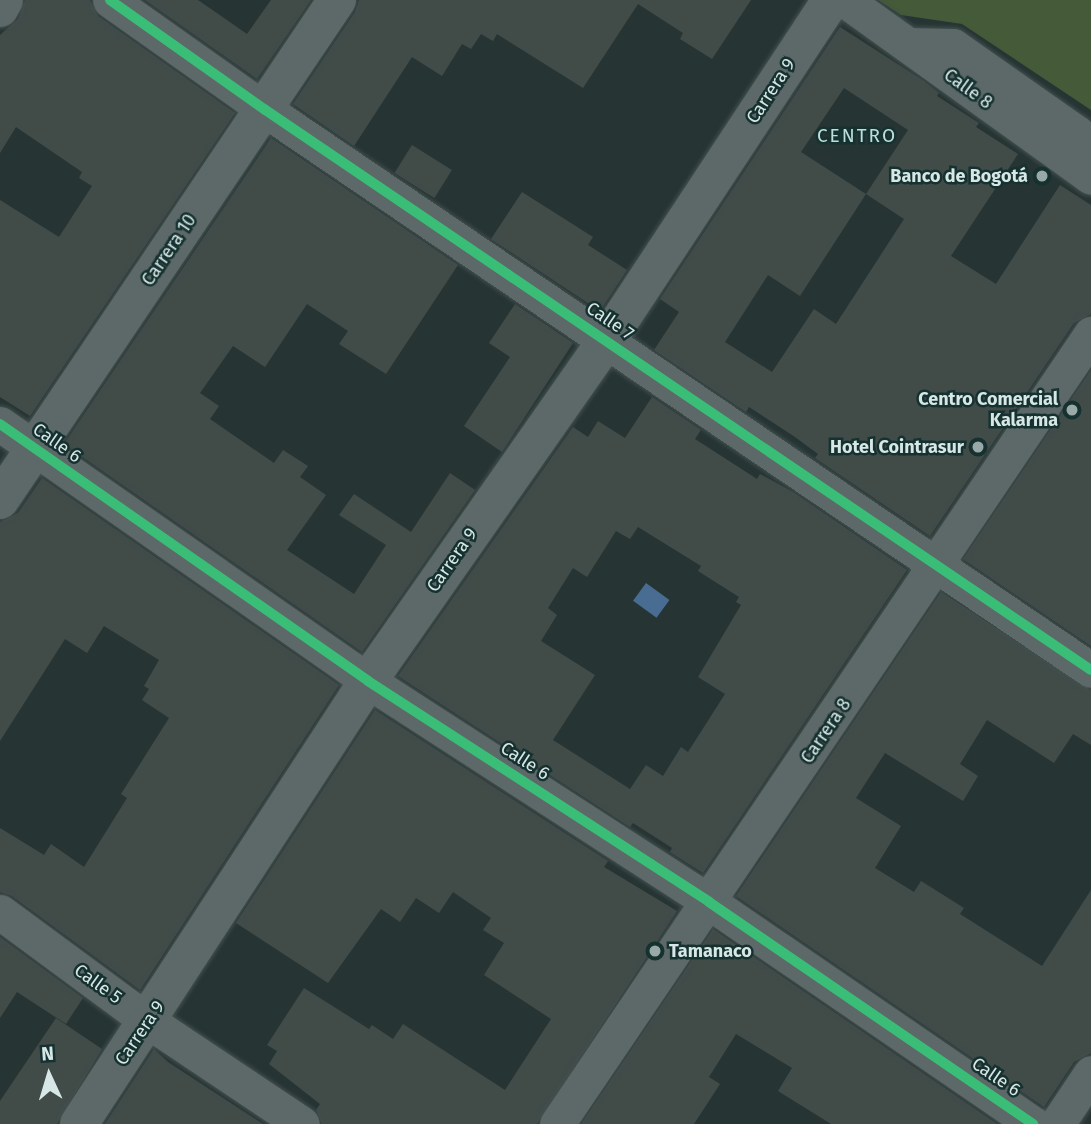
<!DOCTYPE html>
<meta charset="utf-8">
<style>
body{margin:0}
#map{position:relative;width:1091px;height:1124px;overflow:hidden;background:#263534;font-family:"Fira Sans",sans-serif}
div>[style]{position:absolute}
.green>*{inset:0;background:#445a39}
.water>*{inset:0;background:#486c92;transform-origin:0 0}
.building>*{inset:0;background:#414c49;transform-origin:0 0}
.roads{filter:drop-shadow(0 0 2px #43504f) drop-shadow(0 0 2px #43504f)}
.minor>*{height:35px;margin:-17.5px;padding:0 17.5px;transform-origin:17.5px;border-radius:17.5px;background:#5d6868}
.secondary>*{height:38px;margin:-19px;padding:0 19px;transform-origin:19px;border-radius:19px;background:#5d6868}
.cycleway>*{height:10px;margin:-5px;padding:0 5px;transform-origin:5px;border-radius:5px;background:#3abd76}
.dots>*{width:19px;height:19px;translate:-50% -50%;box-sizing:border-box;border:4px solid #153130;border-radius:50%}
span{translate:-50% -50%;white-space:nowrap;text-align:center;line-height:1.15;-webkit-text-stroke:5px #153130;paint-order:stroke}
.street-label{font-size:18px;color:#d7e7e6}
.poi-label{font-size:18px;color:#d7e7e6;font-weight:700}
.right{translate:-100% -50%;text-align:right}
.left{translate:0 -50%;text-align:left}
.neighbourhood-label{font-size:19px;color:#bededc;letter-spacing:2px}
.north{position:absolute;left:14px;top:1040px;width:70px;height:70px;-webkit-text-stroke:5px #153130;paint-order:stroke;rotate:356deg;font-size:19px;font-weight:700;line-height:28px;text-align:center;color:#d7e7e6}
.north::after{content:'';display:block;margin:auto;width:24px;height:32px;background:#d7e7e6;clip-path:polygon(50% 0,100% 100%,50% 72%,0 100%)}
</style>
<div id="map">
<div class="green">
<div style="clip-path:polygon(878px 0,1091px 0,1091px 110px,962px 24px,901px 15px)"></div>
</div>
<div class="water">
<div style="left:646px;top:583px;width:29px;height:22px;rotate:36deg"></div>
</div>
<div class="building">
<div style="clip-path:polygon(25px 0,90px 0,98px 16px,235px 113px,30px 416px,0 397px,0 200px,59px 237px,92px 186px,79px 178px,82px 172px,16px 127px,0 153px,0 35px,18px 19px)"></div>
<div style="clip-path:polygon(145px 0,198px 0,247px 34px,271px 0,311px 0,257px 79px)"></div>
<div style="clip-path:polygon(359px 0,751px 0,712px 59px,680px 39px,683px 33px,638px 4px,583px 88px,497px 34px,493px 41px,481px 34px,471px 49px,462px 44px,442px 76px,412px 57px,354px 146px,293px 104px,355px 12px)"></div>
<div style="clip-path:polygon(evenodd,840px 27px,924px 81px,939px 93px,937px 96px,979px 123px,976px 127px,1018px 154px,951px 256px,996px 284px,1060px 185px,1091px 205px,1091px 314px,1074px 323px,930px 536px,815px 458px,818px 454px,795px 437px,749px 407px,746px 412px,654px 350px,679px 312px,660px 299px,840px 27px,844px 88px,908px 130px,866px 194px,801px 152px,844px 88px,840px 27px,866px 194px,904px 219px,836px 324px,814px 309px,772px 372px,725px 342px,768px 275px,800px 296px,866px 194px)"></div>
<div style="clip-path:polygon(271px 138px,458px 265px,386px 374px,339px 344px,348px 331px,307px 304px,265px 367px,233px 346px,200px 393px,219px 406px,210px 419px,274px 463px,283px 450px,308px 466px,300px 477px,326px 495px,287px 550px,354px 594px,386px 545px,339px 515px,354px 494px,411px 532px,450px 473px,475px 490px,362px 652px,64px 444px)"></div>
<div style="left:412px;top:145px;width:47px;height:33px;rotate:32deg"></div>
<div style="clip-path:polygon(522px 192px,593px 237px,588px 245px,627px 270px,600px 311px,491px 239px)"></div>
<div style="clip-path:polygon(515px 304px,573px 343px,502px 452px,464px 426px,510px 357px,489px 343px)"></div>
<div style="clip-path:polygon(1091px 370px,1091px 646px,963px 559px)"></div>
<div style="clip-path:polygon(evenodd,652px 397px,701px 430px,695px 439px,757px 479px,760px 474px,793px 492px,907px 570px,703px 873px,670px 852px,672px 848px,633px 823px,630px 827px,398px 676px,573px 427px,588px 437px,598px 421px,625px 438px,652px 397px,638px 527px,701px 566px,698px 571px,739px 597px,736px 602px,741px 605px,698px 677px,725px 694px,688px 752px,681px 747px,663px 776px,646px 765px,630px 789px,553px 740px,595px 675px,541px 641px,557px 615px,548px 608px,573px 568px,587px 577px,616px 531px,630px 539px,638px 527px)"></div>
<div style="clip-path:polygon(42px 478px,339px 685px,140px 990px,12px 896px,0 892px,0 828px,44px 855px,51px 844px,84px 867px,127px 798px,121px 794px,169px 718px,142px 700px,149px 689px,144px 686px,159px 660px,104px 626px,87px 653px,65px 639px,0 741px,0 522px,18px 513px)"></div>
<div style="clip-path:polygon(941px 592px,1091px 690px,1091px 745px,1073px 734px,1054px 763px,987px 720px,960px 764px,978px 776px,963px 801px,885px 753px,856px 798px,901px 826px,875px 868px,914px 892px,921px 881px,964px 908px,960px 914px,1042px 966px,1091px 890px,1091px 1053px,1074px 1062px,1044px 1107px,736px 896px)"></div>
<div style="clip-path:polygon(375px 710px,608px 861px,604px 867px,677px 911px,537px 1124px,322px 1124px,316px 1110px,320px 1104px,269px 1064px,277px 1051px,267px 1045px,304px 988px,369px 1029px,372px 1025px,393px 1039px,403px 1024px,505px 1090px,551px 1019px,484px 975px,504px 943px,483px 930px,491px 918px,453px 892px,439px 913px,416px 898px,400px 922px,381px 909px,328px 983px,236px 923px)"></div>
<div style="clip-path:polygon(713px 929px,997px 1124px,831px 1124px,778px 1091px,792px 1068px,736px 1034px,709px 1077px,720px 1084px,694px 1124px,581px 1124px)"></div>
<div style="clip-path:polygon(0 937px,83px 998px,66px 1024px,17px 992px,0 1018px)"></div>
<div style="clip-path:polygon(56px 1018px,102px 1049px,57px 1124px,0 1124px,0 1101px)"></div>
<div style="clip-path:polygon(154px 1049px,168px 1062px,263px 1124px,105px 1124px)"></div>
</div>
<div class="roads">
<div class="minor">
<div style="left:110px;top:0;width:189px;rotate:35.3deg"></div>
<div style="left:264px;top:109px;width:999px;rotate:34.15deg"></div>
<div style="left:845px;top:0;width:303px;rotate:35.7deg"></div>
<div style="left:0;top:9px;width:10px;rotate:-61deg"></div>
<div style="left:908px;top:45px;width:45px;rotate:1.3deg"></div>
<div style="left:953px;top:46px;width:151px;rotate:35.1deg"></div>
<div style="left:1077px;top:133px;width:43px;rotate:75.3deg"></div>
<div style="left:0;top:424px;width:449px;rotate:34.9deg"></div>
<div style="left:368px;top:681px;width:406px;rotate:32.9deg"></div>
<div style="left:709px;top:902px;width:393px;rotate:34.4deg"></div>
<div style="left:0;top:912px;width:184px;rotate:36.4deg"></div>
<div style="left:148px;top:1021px;width:185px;rotate:33.8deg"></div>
<div style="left:557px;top:1124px;width:954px;rotate:-55.94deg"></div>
<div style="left:1057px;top:1124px;width:61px;rotate:-56.3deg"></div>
</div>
<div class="secondary">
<div style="left:0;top:500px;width:603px;rotate:-56.02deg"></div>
<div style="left:79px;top:1124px;width:529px;rotate:-56.88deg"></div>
<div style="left:368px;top:681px;width:416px;rotate:-55deg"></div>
<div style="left:607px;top:340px;width:407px;rotate:-56.6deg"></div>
</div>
</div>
<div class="cycleway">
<div style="left:110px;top:0;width:189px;rotate:35.3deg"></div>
<div style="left:264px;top:109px;width:999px;rotate:34.15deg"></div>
<div style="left:0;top:424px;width:449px;rotate:34.9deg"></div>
<div style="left:368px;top:681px;width:406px;rotate:32.9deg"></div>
<div style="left:709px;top:902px;width:393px;rotate:34.4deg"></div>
</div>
<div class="dots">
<div style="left:1042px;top:176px;background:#99a9a8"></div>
<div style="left:1072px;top:410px;background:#99a9a8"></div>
<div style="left:978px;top:447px;background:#99a9a8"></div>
<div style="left:655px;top:951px;background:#99a9a8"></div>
</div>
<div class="street-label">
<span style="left:968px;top:89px;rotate:36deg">Calle 8</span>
<span style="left:771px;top:91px;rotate:-57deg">Carrera 9</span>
<span style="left:169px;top:250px;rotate:-56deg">Carrera 10</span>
<span style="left:610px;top:321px;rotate:34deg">Calle 7</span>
<span style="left:57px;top:443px;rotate:35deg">Calle 6</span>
<span style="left:452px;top:560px;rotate:-55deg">Carrera 9</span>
<span style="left:826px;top:731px;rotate:-56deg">Carrera 8</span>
<span style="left:525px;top:761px;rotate:33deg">Calle 6</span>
<span style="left:98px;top:984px;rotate:36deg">Calle 5</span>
<span style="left:140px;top:1033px;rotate:-56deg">Carrera 9</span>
<span style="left:996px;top:1077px;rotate:34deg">Calle 6</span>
</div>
<div class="poi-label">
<span class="right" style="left:1028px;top:176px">Banco de Bogotá</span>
<span class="right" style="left:1058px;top:410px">Centro Comercial<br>Kalarma</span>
<span class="right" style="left:964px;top:447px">Hotel Cointrasur</span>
<span class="left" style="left:669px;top:951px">Tamanaco</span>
</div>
<div class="neighbourhood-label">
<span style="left:857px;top:136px">CENTRO</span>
</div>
<div class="north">N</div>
</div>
